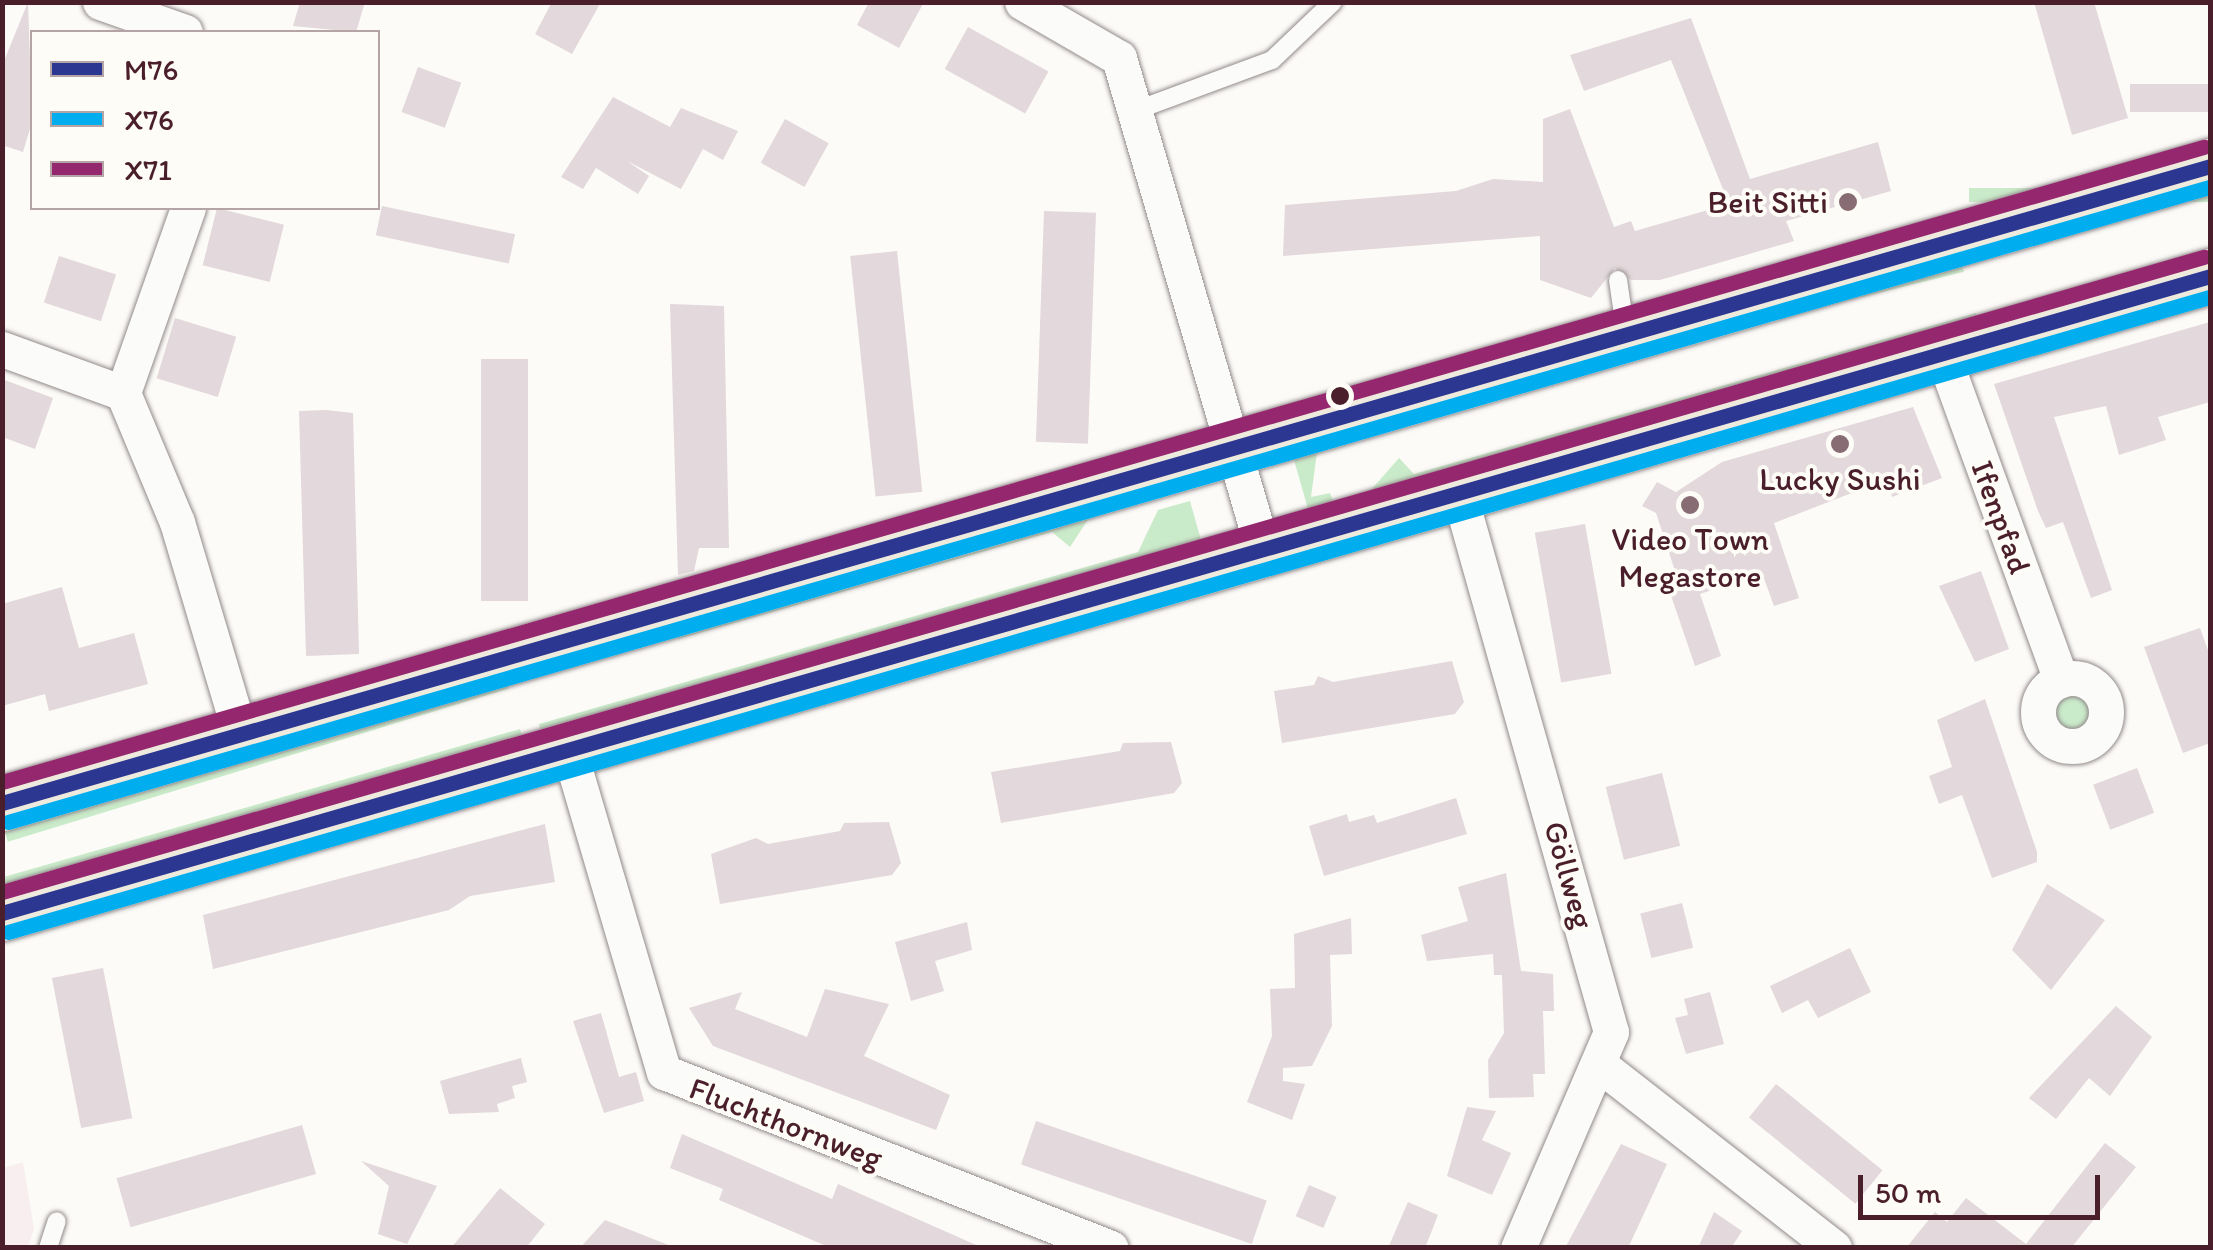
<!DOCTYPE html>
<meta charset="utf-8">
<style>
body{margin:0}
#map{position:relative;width:2213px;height:1250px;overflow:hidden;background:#fcfbf8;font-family:Itim,sans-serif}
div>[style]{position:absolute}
.built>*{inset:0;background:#f8eeef}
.green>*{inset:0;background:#caebca;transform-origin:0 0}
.round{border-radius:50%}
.building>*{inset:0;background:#e3d8db;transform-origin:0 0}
.roads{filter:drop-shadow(0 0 2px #928a8b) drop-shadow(0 0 2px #928a8b)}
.service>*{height:18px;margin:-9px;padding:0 9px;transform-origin:9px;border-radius:9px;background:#fbfbf9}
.minor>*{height:35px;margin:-17.5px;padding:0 17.5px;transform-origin:17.5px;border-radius:17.5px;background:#fbfbf9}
.minor>.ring{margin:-17.5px;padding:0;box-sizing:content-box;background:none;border:35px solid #fbfbf9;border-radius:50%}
.primary>*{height:55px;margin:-27.5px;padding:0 27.5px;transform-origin:27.5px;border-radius:27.5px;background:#eeeadd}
.bus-1>*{height:15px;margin:-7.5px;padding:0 7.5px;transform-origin:7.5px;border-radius:7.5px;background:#2c3792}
.bus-2>*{height:15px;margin:-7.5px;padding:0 7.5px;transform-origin:7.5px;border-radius:7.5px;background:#00adef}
.bus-3>*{height:15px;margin:-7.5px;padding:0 7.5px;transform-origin:7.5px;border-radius:7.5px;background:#95276e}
.dots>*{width:28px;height:28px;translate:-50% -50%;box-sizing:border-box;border:5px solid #fdfcf7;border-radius:50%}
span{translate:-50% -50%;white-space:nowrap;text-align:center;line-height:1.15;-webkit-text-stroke:8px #fdfcf7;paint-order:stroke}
.poi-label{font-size:32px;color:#4a1f2b}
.right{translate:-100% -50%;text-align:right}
.street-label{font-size:32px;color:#4a1f2b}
.frame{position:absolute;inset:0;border:5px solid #4a1f2b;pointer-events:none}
.legend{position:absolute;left:30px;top:30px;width:350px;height:180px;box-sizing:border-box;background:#fdfcf7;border:2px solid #b5a4a5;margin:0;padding:12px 18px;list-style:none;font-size:30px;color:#4a1f2b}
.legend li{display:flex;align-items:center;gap:20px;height:50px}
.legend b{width:50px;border:2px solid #b5a4a5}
.scale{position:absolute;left:1858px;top:1175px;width:242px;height:45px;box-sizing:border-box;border:5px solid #4a1f2b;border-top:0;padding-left:12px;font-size:30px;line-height:35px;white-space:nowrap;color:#4a1f2b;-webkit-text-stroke:8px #fdfcf7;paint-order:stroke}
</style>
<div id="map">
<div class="built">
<div style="clip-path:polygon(23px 1162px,34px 1229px,28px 1247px,3px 1247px,3px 1168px)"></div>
</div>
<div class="green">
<div style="left:2210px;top:188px;width:14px;height:241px;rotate:90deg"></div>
<div style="left:1961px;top:260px;width:12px;height:589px;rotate:76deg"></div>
<div style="clip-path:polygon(1976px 313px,1978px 323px,1371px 490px,1399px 458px,1414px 474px)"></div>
<div style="clip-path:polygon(1318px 445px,1311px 497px,1330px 493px,1333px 501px,1310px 516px,1292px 453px)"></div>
<div style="clip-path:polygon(1190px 501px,1203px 547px,542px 738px,539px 724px,1138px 552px,1158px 510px)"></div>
<div style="clip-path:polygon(1093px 512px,1070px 547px,1052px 532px,678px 639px,676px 631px)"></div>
<div style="left:506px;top:679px;width:10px;height:524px;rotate:73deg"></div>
<div class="round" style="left:2053px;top:693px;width:40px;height:40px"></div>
<div style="left:520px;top:729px;width:15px;height:538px;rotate:74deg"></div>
</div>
<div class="building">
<div style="clip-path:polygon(28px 2px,32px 122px,23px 152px,2px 145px,2px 66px)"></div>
<div style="clip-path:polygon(300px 2px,365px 2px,356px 32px,293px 26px)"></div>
<div style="clip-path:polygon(552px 2px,601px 2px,572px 54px,535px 34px)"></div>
<div style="clip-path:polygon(869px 2px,924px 2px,899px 48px,857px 25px)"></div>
<div style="clip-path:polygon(2034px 2px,2094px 2px,2128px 118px,2072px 135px)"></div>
<div style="clip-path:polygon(1691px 18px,1750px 179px,1878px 142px,1891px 191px,1786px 221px,1794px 241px,1660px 280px,1631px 280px,1615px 268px,1591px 298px,1540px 280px,1540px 236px,1283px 256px,1285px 205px,1456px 191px,1493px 179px,1543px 182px,1543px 119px,1570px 109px,1614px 227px,1631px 221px,1635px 231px,1729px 204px,1671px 60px,1584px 91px,1570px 55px)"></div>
<div style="left:968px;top:27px;width:92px;height:48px;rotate:29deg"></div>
<div style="left:418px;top:67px;width:46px;height:48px;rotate:20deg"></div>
<div style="left:2210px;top:84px;width:28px;height:80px;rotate:90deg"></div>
<div style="clip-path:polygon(613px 97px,670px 127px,681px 108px,738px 131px,723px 160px,703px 149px,681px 189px,627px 161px,649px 176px,638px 194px,596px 168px,583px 189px,561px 177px)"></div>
<div style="left:785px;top:119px;width:50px;height:50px;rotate:29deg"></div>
<div style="left:382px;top:206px;width:136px;height:30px;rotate:12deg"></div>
<div style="left:217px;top:208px;width:69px;height:59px;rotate:14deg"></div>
<div style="left:1044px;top:211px;width:52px;height:231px;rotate:2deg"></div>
<div style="left:897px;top:251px;width:242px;height:47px;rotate:84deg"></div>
<div style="left:59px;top:256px;width:60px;height:49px;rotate:18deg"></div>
<div style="clip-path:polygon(670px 304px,724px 306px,729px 548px,699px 548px,694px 571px,678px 575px)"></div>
<div style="left:175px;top:318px;width:64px;height:63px;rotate:17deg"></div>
<div style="clip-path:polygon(2210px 322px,2210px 402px,2158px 417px,2166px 440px,2119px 455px,2106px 406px,2054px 417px,2112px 590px,2091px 598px,2063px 522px,2046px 528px,2038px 511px,1994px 384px)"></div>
<div style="left:481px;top:359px;width:47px;height:242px"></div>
<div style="clip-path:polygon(2px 379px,53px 398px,35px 449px,2px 437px)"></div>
<div style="clip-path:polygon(1913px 407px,1942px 478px,1892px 497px,1888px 479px,1774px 523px,1799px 598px,1774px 606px,1762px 573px,1700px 594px,1721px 656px,1695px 666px,1664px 575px,1675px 571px,1656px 513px,1642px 506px,1657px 482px,1676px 492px,1722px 462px)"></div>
<div style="clip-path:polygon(326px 410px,353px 413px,359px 654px,306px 656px,299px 411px)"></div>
<div style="left:1585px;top:524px;width:152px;height:51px;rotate:80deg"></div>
<div style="clip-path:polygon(1981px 571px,2009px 649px,1975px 662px,1939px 586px)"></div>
<div style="clip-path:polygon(62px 587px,79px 648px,134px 633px,148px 684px,49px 711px,45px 694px,2px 706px,2px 604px)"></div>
<div style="clip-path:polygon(2200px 628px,2210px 656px,2210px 743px,2183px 753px,2144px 647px)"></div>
<div style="clip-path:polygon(1452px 661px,1464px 702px,1455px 714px,1282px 743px,1274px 691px,1314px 685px,1318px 676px,1333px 682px)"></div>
<div style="clip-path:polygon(1985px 699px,2037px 852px,2037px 862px,1992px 878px,1962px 795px,1939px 804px,1929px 776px,1952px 767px,1937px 720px)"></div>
<div style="clip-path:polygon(1171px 742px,1182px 783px,1174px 793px,1001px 823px,991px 772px,1120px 751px,1123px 743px)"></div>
<div style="left:2137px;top:768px;width:48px;height:47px;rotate:69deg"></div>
<div style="left:1662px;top:773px;width:75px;height:58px;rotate:76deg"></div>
<div style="clip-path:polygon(1456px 798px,1467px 834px,1324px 876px,1309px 826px,1347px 814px,1349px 822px,1374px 815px,1377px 823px)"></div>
<div style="clip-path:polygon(889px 822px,901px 863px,892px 875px,720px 904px,711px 854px,756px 838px,768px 844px,840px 831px,844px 823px)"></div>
<div style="clip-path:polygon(545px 824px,555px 882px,470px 896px,449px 910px,213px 969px,203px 915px)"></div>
<div style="clip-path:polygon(1506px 873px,1521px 971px,1553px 974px,1554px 1011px,1543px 1011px,1545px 1074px,1533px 1074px,1534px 1097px,1489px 1098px,1488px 1060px,1504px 1033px,1502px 975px,1494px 975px,1493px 954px,1427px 961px,1421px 935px,1468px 921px,1458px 887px)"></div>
<div style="clip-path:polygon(2047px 884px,2105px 920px,2051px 990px,2012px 950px)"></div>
<div style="left:1682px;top:903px;width:46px;height:43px;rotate:76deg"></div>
<div style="clip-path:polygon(1351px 918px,1352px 954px,1330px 955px,1332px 1026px,1312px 1066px,1283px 1068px,1283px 1081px,1305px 1084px,1292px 1120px,1247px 1102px,1272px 1036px,1270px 989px,1295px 988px,1294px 934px)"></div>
<div style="clip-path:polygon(967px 922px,972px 950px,935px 961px,944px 991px,911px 1001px,895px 942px)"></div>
<div style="clip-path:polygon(1850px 948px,1871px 992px,1818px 1018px,1808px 1000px,1782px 1013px,1770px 986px)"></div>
<div style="left:103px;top:968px;width:153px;height:52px;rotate:79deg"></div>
<div style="clip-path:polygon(825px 989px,889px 1004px,864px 1056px,950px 1095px,936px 1130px,713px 1046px,689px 1008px,742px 992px,735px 1009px,807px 1037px)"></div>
<div style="clip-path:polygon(1710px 992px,1724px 1044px,1686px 1054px,1675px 1018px,1688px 1015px,1684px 999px)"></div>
<div style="clip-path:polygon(2116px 1006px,2152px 1037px,2110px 1096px,2089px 1078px,2056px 1119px,2029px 1098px)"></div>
<div style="clip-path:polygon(601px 1013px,619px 1077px,636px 1072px,644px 1101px,604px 1113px,573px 1021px)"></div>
<div style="clip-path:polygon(521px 1058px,527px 1082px,512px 1086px,515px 1098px,497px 1104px,499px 1112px,449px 1114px,440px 1081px)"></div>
<div style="left:1776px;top:1084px;width:137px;height:43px;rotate:39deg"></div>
<div style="clip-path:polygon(1467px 1107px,1496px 1111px,1482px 1140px,1511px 1153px,1492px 1195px,1447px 1176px)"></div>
<div style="left:1036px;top:1121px;width:244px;height:46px;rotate:19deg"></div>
<div style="left:302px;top:1125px;width:51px;height:193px;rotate:74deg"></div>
<div style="clip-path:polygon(682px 1134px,832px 1199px,838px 1184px,983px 1248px,831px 1248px,719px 1200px,723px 1189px,670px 1168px)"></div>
<div style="clip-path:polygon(2105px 1143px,2136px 1167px,2071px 1248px,1906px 1248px,1935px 1212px,1947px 1222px,1966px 1198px,2026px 1244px)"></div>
<div style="clip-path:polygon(1621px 1144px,1667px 1164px,1628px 1248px,1565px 1248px)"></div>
<div style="clip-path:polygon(361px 1161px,437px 1186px,407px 1244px,378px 1234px,389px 1186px)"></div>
<div style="left:1309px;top:1185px;width:30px;height:34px;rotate:23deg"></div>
<div style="clip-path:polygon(500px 1188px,545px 1224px,526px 1248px,451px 1248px)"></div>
<div style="clip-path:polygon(1408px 1202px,1438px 1215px,1425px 1248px,1388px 1248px)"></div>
<div style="clip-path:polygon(1714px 1212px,1742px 1231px,1731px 1248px,1698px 1248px)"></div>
<div style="clip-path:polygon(605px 1220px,671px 1246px,671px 1248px,580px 1248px)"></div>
</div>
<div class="roads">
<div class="service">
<div style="left:1137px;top:110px;width:144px;rotate:-20.3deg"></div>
<div style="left:1272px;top:60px;width:84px;rotate:-43.6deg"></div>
<div style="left:1618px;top:280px;width:49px;rotate:81.7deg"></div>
<div style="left:48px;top:1248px;width:28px;rotate:-72deg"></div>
</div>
<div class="minor">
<div style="left:100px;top:2px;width:90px;rotate:19.4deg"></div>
<div style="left:1022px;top:2px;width:112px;rotate:30deg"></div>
<div style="left:1119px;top:58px;width:513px;rotate:73.69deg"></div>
<div style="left:188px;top:208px;width:196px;rotate:109.4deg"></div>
<div style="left:123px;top:393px;width:140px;rotate:67.3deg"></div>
<div style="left:177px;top:522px;width:221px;rotate:73.4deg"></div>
<div style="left:2px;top:349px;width:129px;rotate:20deg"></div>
<div style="left:1942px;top:353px;width:348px;rotate:70deg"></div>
<div style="left:1459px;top:493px;width:560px;rotate:74.25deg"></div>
<div style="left:1611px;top:1032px;width:235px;rotate:113.3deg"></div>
<div class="ring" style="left:2038px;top:678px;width:33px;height:33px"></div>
<div style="left:569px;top:750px;width:336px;rotate:73.6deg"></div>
<div style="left:664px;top:1072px;width:480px;rotate:21.5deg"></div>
<div style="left:1600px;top:1065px;width:297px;rotate:38deg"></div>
</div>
<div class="primary">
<div style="left:2px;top:803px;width:2298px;rotate:-16.09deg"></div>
<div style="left:2px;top:913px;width:2298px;rotate:-16.09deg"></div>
</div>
</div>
<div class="bus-1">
<div style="left:2px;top:803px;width:2298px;rotate:-16.09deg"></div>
<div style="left:2px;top:913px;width:2298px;rotate:-16.09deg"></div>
</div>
<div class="bus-2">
<div style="left:8px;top:822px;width:2292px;rotate:-16.09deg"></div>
<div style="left:8px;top:932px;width:2292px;rotate:-16.09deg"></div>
</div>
<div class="bus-3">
<div style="left:2px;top:782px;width:2292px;rotate:-16.09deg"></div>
<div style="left:2px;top:892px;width:2292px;rotate:-16.09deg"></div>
</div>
<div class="dots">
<div style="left:1848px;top:202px;background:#886c73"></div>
<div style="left:1340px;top:396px;background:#4a1f2b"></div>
<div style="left:1840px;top:444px;background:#886c73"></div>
<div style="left:1690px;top:505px;background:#886c73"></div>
</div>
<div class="poi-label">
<span class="right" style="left:1828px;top:202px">Beit Sitti</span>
<span style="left:1840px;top:479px">Lucky Sushi</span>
<span style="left:1690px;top:558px">Video Town<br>Megastore</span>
</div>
<div class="street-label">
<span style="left:2001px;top:517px;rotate:70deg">Ifenpfad</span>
<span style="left:1569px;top:875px;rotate:74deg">Göllweg</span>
<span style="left:786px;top:1123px;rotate:21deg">Fluchthornweg</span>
</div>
<div class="frame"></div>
<ul class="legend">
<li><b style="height:12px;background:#2c3792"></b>M76</li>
<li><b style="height:12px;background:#00adef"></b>X76</li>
<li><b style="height:12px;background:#95276e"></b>X71</li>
</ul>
<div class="scale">50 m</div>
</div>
